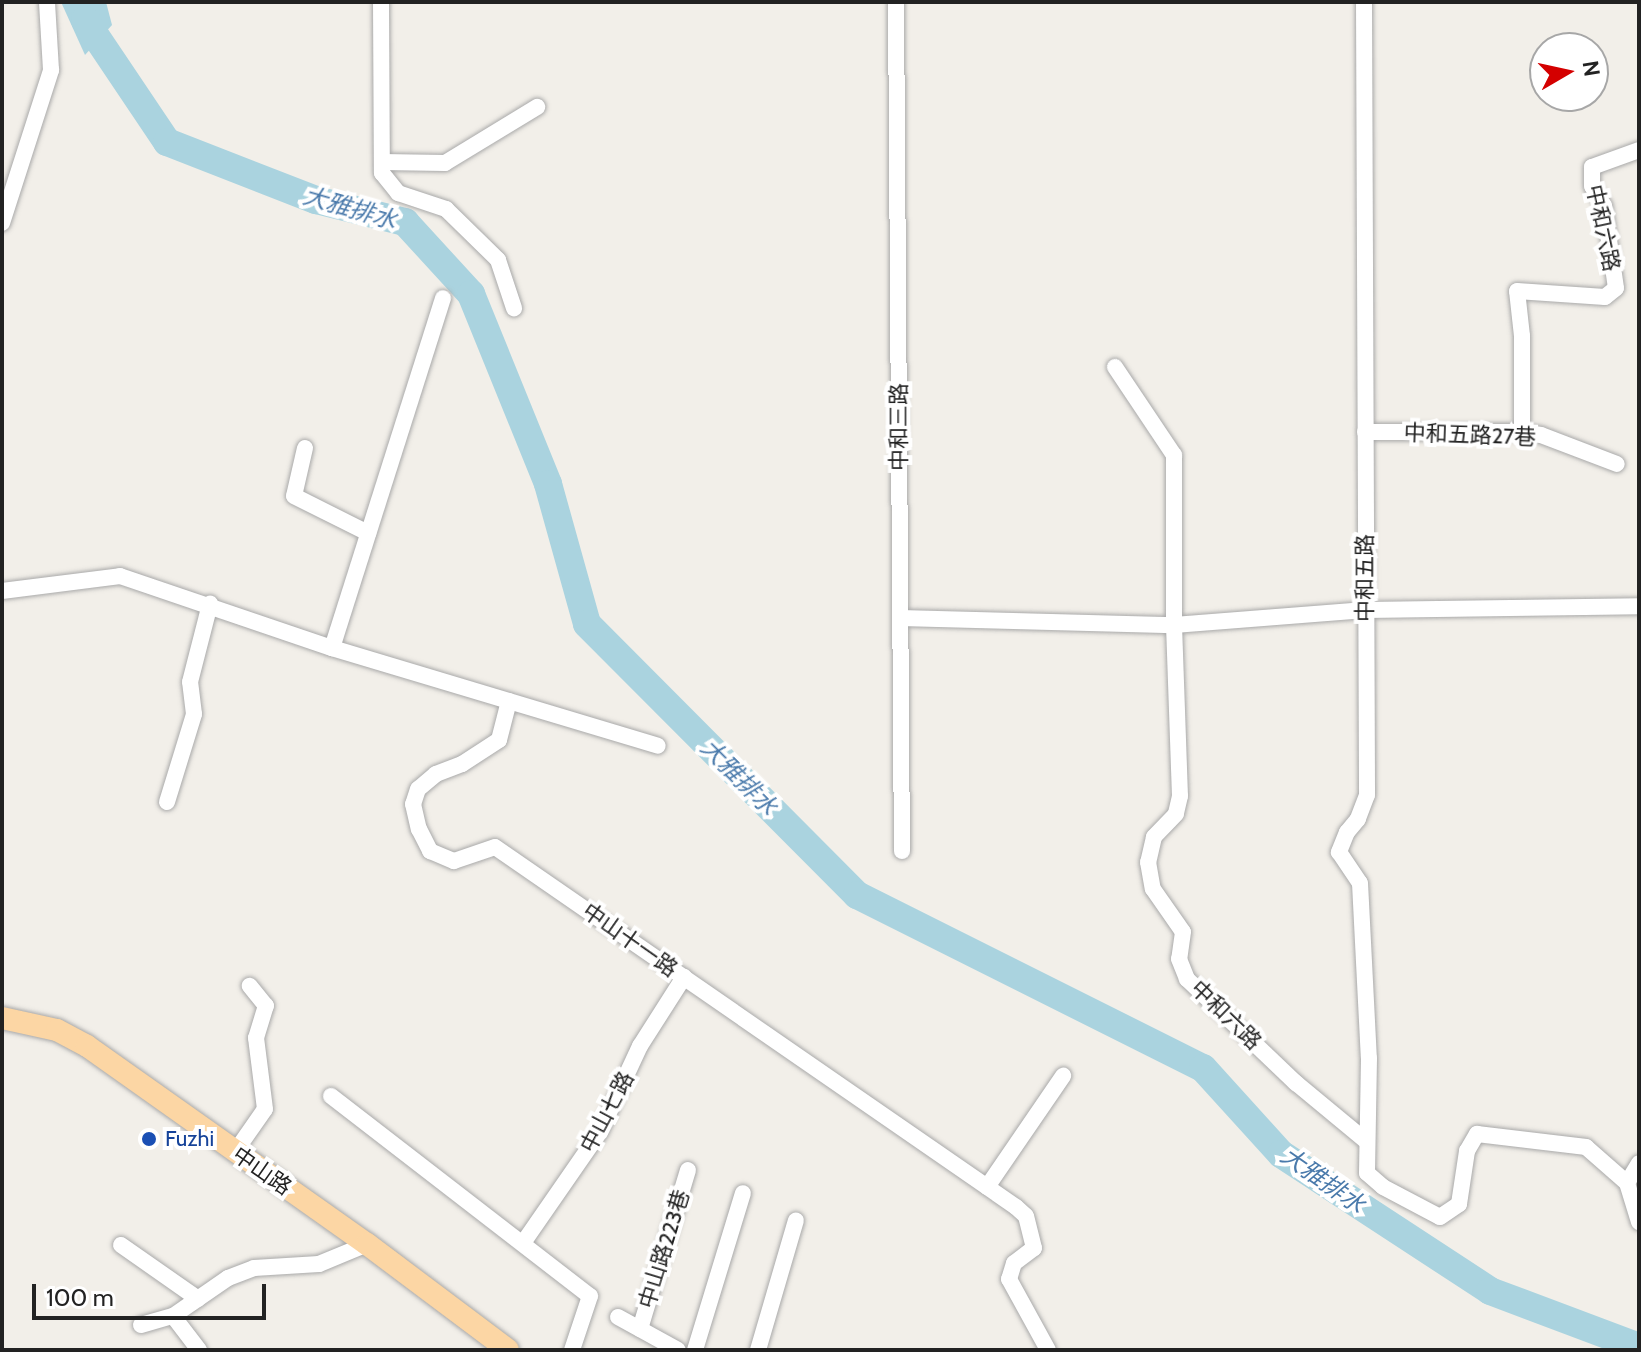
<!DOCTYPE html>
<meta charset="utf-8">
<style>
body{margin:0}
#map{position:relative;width:1641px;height:1352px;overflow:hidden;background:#f2efe9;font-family:Cabin,"Noto Sans TC",sans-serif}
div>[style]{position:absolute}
.water>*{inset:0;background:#aad3df}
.river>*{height:28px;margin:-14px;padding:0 14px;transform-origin:14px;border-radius:14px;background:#aad3df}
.roads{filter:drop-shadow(0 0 2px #a9a9a9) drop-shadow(0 0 2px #a9a9a9)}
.minor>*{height:16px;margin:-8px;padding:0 8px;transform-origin:8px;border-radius:8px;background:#fff}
.major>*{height:22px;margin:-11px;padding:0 11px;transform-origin:11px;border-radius:11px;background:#fcd6a4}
.dots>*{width:22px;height:22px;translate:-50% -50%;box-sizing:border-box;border:4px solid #fff;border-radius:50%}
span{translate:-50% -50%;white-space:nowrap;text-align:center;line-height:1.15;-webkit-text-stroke:8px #fff;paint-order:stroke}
.street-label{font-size:22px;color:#222}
.transit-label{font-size:22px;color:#164399}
.left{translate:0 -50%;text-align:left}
.water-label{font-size:24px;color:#4a7aab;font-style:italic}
.frame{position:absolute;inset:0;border:4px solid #222;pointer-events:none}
.north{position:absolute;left:1529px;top:32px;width:80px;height:80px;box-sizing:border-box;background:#fff;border:2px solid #a7a7a7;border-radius:50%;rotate:81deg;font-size:22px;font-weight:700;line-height:32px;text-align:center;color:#222}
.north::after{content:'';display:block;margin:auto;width:28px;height:36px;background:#d40000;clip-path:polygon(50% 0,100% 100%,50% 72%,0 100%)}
.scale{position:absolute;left:32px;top:1284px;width:234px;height:36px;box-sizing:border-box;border:4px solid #222;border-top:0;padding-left:10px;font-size:24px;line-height:28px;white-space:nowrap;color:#222;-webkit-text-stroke:6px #fff;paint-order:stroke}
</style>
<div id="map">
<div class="water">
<div style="clip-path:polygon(61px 2px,106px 2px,112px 25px,85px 55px)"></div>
</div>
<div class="river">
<div style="left:86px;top:2px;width:18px;rotate:93deg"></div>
<div style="left:85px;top:20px;width:147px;rotate:56.1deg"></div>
<div style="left:167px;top:142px;width:160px;rotate:21.3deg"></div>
<div style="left:316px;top:200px;width:92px;rotate:13.9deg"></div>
<div style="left:405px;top:222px;width:98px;rotate:47.5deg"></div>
<div style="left:471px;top:294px;width:205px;rotate:67.9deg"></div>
<div style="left:548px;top:484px;width:145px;rotate:74.4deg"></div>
<div style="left:587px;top:624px;width:383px;rotate:45.1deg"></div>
<div style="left:857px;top:895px;width:387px;rotate:26.6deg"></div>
<div style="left:1203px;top:1068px;width:116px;rotate:47.8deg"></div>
<div style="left:1281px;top:1154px;width:250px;rotate:33.2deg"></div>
<div style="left:1490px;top:1291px;width:159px;rotate:20.6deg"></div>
</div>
<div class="roads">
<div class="minor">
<div style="left:381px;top:2px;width:171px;rotate:89.7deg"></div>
<div style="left:382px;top:173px;width:26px;rotate:51deg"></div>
<div style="left:398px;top:193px;width:51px;rotate:18.4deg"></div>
<div style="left:446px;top:209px;width:73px;rotate:44.4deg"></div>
<div style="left:498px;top:260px;width:51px;rotate:71.6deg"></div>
<div style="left:896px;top:2px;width:849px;rotate:89.6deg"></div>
<div style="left:1364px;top:2px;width:793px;rotate:89.78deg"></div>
<div style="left:1367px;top:795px;width:26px;rotate:111deg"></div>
<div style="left:1358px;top:819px;width:17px;rotate:130deg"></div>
<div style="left:1347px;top:832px;width:22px;rotate:112deg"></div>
<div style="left:1339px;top:852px;width:37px;rotate:56deg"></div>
<div style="left:1360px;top:883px;width:175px;rotate:87.1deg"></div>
<div style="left:1369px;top:1058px;width:115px;rotate:91deg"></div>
<div style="left:1367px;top:1173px;width:21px;rotate:41deg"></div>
<div style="left:1383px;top:1187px;width:64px;rotate:27.8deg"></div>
<div style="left:1440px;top:1217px;width:23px;rotate:-34deg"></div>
<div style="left:1459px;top:1204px;width:54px;rotate:-81.4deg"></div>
<div style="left:1467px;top:1151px;width:20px;rotate:-60deg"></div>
<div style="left:1477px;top:1134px;width:110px;rotate:6.8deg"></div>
<div style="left:1586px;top:1147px;width:55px;rotate:41.3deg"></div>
<div style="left:1627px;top:1183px;width:41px;rotate:72.9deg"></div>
<div style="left:382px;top:162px;width:63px;rotate:0.9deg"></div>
<div style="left:445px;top:163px;width:108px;rotate:-31.3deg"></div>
<div style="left:2px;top:223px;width:161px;rotate:-72.2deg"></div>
<div style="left:51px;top:70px;width:68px;rotate:-93.4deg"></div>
<div style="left:1115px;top:367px;width:106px;rotate:56.2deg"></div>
<div style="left:1174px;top:455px;width:170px;rotate:90deg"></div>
<div style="left:1174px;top:625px;width:171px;rotate:88deg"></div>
<div style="left:1180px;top:796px;width:18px;rotate:103deg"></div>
<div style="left:1176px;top:814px;width:32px;rotate:134deg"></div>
<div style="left:1154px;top:837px;width:26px;rotate:103deg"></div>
<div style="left:1148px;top:862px;width:27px;rotate:80deg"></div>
<div style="left:1153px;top:889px;width:52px;rotate:55.1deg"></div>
<div style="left:1183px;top:932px;width:27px;rotate:98deg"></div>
<div style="left:1179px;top:959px;width:22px;rotate:68deg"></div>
<div style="left:1187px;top:979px;width:151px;rotate:43.7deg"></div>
<div style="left:1296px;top:1083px;width:89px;rotate:39.6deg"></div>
<div style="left:1365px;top:432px;width:157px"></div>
<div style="left:1522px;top:432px;width:19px;rotate:9deg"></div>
<div style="left:1541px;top:435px;width:81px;rotate:20.9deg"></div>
<div style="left:1522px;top:432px;width:96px;rotate:-90deg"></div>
<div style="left:1522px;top:336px;width:45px;rotate:-96.3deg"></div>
<div style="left:1517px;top:291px;width:88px;rotate:3.9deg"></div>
<div style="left:1605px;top:297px;width:14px;rotate:-39deg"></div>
<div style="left:1616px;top:288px;width:83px;rotate:-98.3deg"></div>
<div style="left:1604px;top:206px;width:23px;rotate:-121deg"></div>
<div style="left:1592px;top:186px;width:19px;rotate:-90deg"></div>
<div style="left:1592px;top:167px;width:50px;rotate:-19.9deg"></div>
<div style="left:305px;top:448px;width:49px;rotate:102.9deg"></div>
<div style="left:294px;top:496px;width:83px;rotate:26.6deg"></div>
<div style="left:2px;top:591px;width:119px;rotate:-7.2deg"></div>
<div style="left:120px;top:576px;width:224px;rotate:18.8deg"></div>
<div style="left:332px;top:648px;width:340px;rotate:16.7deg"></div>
<div style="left:900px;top:618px;width:274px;rotate:1.5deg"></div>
<div style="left:1174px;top:625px;width:192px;rotate:-4.5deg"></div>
<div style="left:1365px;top:610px;width:274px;rotate:-0.8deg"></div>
<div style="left:332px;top:648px;width:367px;rotate:-72.4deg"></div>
<div style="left:509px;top:701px;width:40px;rotate:104.4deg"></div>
<div style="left:499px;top:740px;width:44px;rotate:147deg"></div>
<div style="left:462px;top:764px;width:28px;rotate:159deg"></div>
<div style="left:436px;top:774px;width:23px;rotate:140deg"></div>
<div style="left:418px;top:789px;width:16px;rotate:108deg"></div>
<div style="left:413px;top:804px;width:26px;rotate:77deg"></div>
<div style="left:419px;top:829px;width:25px;rotate:63deg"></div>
<div style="left:430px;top:851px;width:26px;rotate:23deg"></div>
<div style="left:454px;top:861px;width:43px;rotate:-18.9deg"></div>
<div style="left:495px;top:847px;width:633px;rotate:34.64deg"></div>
<div style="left:1016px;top:1207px;width:13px;rotate:42deg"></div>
<div style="left:1026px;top:1216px;width:33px;rotate:76deg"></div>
<div style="left:1034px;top:1248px;width:25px;rotate:143deg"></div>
<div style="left:1014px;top:1263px;width:17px;rotate:107deg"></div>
<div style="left:1009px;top:1279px;width:81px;rotate:61.2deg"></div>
<div style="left:167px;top:802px;width:92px;rotate:-72.9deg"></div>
<div style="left:194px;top:714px;width:32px;rotate:-97deg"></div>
<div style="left:190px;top:682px;width:81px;rotate:-75.6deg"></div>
<div style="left:331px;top:1096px;width:327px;rotate:37.7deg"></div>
<div style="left:590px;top:1296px;width:57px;rotate:108.4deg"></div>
<div style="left:235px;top:1152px;width:52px;rotate:-55.1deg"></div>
<div style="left:265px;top:1109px;width:72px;rotate:-97.2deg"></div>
<div style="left:256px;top:1038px;width:34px;rotate:-73deg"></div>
<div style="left:266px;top:1006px;width:26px;rotate:-129deg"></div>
<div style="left:1627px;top:1183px;width:23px;rotate:-59deg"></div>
<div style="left:987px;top:1187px;width:135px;rotate:-55.6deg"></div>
<div style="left:523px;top:1243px;width:135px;rotate:-55.3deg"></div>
<div style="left:600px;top:1132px;width:95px;rotate:-65.1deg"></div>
<div style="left:640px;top:1046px;width:82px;rotate:-57.5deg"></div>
<div style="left:121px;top:1245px;width:94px;rotate:35deg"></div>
<div style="left:173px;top:1316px;width:43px;rotate:52.6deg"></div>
<div style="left:618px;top:1317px;width:68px;rotate:28.8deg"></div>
<div style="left:141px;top:1325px;width:33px;rotate:-16deg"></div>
<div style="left:173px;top:1316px;width:67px;rotate:-34.6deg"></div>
<div style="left:228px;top:1278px;width:28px;rotate:-21deg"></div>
<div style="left:254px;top:1268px;width:65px;rotate:-3.5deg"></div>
<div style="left:319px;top:1264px;width:52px;rotate:-22.6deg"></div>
<div style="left:640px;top:1329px;width:166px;rotate:-73.2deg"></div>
<div style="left:695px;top:1350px;width:164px;rotate:-73deg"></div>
<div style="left:758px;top:1350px;width:135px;rotate:-73.7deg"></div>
</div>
<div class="major">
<div style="left:2px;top:1018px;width:56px;rotate:12.3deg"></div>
<div style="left:57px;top:1030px;width:34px;rotate:28deg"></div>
<div style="left:87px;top:1046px;width:343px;rotate:35.3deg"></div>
<div style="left:367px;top:1244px;width:176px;rotate:36.9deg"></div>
</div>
</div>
<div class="dots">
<div style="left:149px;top:1139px;background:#1a4fb4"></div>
</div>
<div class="street-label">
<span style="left:1603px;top:228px;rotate:78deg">中和六路</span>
<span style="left:899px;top:427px;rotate:-90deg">中和三路</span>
<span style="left:1470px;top:435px;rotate:2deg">中和五路27巷</span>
<span style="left:1365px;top:578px;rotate:-90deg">中和五路</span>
<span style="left:630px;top:940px;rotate:35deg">中山十一路</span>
<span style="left:1226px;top:1015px;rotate:44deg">中和六路</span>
<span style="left:607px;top:1112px;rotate:-62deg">中山七路</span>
<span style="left:262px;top:1171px;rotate:35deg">中山路</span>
<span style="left:664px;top:1249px;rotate:-73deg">中山路223巷</span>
</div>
<div class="transit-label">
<span class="left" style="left:165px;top:1139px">Fuzhi</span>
</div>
<div class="water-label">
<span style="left:350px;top:208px;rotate:16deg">大雅排水</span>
<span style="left:739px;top:777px;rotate:45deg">大雅排水</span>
<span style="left:1323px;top:1180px;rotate:35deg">大雅排水</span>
</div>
<div class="frame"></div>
<div class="north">N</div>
<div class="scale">100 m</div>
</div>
